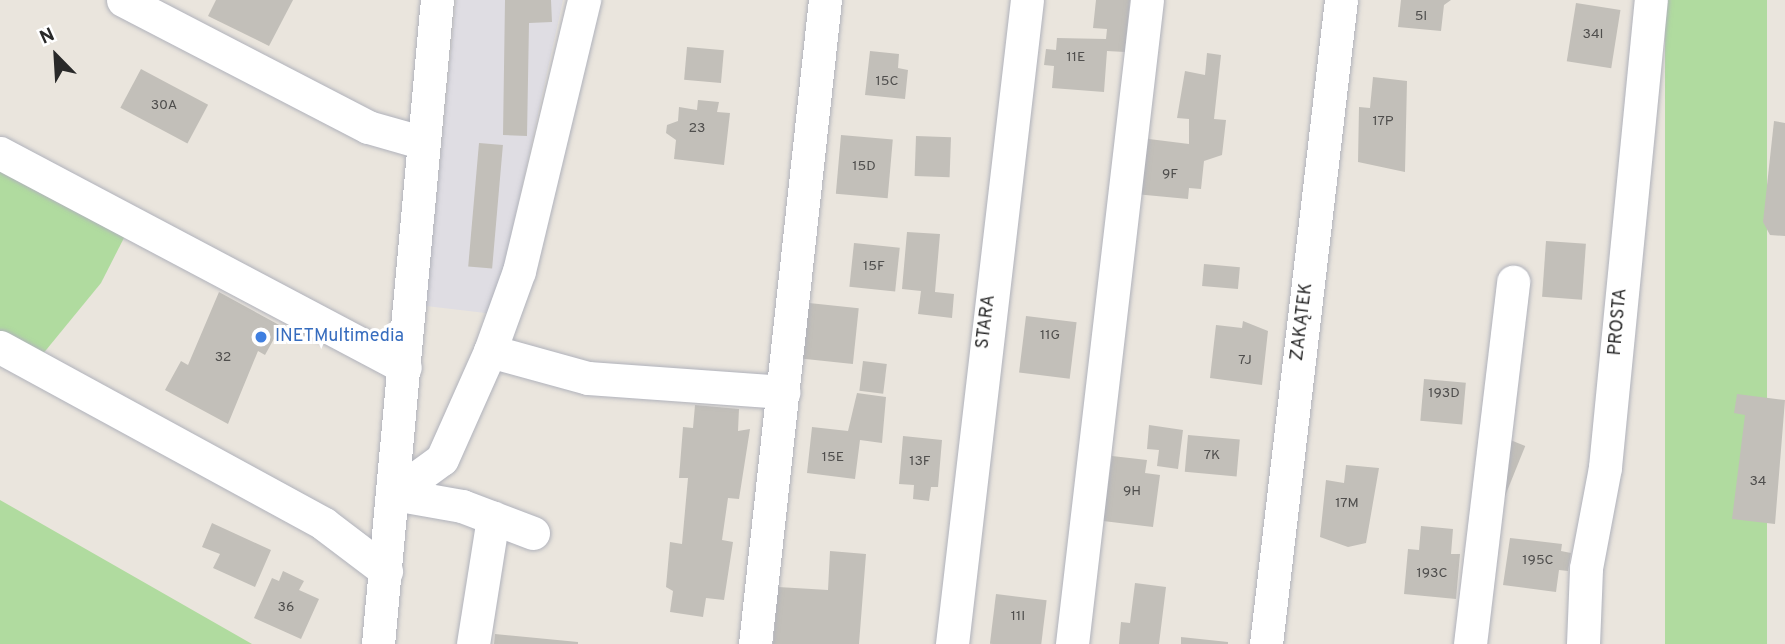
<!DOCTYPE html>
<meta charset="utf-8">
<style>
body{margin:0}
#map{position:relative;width:1785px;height:644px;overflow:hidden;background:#eae5dd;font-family:Overpass,sans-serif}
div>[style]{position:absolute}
.industrial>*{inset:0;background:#dfdde3}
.green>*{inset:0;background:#b0db9f;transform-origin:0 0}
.building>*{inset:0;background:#c2bfb9;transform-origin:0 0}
.roads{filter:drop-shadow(0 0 2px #b0b2bb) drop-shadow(0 0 2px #b0b2bb)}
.minor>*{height:33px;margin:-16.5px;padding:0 16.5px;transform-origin:16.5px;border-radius:16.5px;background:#fff}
.dots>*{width:19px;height:19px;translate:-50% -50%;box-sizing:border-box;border:4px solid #fff;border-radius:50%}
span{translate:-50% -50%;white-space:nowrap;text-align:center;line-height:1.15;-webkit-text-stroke:6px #fff;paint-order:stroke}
.number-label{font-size:14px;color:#4f4e4d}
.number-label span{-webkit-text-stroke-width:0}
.street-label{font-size:18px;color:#292929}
.shop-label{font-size:18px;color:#366cbe}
.left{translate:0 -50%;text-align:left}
.north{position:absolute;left:21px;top:21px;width:70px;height:70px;-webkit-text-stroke:5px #fff;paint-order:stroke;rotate:336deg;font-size:19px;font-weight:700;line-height:28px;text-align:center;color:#292929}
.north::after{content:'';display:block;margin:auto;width:24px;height:32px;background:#292929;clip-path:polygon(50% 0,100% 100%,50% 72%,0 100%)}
</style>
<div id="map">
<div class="industrial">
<div style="clip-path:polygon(456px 0,563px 0,494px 314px,426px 306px)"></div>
</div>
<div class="green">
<div style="left:1665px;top:0;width:102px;height:648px"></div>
<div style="clip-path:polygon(0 168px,127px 232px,101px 283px,42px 355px,0 332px)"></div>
<div style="clip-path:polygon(0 500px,252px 644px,0 644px)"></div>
</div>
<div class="building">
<div style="clip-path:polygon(216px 0,293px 0,269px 46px,208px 16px)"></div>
<div style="clip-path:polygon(505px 0,551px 0,552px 22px,529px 23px,527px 136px,503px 135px)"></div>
<div style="clip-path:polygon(1096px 0,1130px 0,1125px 52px,1107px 51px,1104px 92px,1052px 88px,1054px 66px,1044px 65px,1046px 49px,1056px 50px,1057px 38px,1106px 39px,1107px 29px,1093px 28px)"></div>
<div style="clip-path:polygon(1401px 0,1451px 0,1444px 5px,1441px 31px,1398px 27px)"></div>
<div style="left:1576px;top:3px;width:45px;height:59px;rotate:9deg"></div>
<div style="left:687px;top:47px;width:37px;height:33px;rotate:5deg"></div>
<div style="clip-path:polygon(870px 51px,899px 54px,898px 68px,908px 70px,905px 99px,865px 95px)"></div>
<div style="clip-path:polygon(1207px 53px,1221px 55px,1214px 119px,1226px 120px,1222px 155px,1204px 161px,1201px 189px,1189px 188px,1188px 199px,1135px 194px,1141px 138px,1189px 144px,1189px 119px,1177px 118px,1185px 71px,1205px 75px)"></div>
<div style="left:141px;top:69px;width:76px;height:44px;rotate:28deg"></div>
<div style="clip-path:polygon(1373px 77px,1407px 81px,1405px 172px,1358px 162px,1359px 107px,1370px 108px)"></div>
<div style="clip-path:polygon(698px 100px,719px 102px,717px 112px,730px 113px,724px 165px,674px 159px,676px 140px,666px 133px,667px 125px,678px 121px,679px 107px,697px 110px)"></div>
<div style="clip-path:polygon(1774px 121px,1785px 123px,1785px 236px,1770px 235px,1763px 222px)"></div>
<div style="left:841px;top:135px;width:52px;height:59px;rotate:5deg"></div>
<div style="left:916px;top:136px;width:35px;height:40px;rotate:2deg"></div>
<div style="left:479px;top:143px;width:24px;height:124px;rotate:5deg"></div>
<div style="clip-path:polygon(907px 232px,940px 234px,935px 292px,954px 294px,952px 318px,918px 314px,921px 291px,902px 289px)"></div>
<div style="left:1546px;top:241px;width:40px;height:56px;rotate:4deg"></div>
<div style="left:854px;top:243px;width:46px;height:44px;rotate:6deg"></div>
<div style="left:1204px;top:264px;width:36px;height:22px;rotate:5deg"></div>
<div style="clip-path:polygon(219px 292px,281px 326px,265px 355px,258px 351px,228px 424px,165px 390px,181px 361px,188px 365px)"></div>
<div style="left:809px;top:303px;width:50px;height:56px;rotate:6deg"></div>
<div style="left:1026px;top:316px;width:51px;height:57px;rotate:7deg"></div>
<div style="clip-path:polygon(1243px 321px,1268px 331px,1262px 385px,1210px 378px,1216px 325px,1242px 328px)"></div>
<div style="left:863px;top:361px;width:24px;height:30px;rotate:7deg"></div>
<div style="left:1424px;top:379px;width:42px;height:42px;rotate:5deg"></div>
<div style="clip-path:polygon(857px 393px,886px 397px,882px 443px,860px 440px,855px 479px,807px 473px,812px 427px,848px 431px)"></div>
<div style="clip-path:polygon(1737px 394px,1785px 400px,1775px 524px,1732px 519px,1745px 415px,1734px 413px)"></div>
<div style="clip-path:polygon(695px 405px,739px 409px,738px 431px,750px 429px,739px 499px,728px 498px,722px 540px,733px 542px,724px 600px,706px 598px,703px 617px,670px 612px,673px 591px,666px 587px,670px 542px,682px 544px,688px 478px,679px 478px,683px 427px,693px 428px)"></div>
<div style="clip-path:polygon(1149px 425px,1183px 430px,1178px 469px,1157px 466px,1159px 450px,1147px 449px)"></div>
<div style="left:1188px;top:435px;width:52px;height:37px;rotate:5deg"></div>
<div style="clip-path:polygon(903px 436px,942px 440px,938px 487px,931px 487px,929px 501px,913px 499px,914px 485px,899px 484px)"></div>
<div style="left:1503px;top:437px;width:24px;height:73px;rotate:22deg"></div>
<div style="clip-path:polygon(1112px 456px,1147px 460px,1145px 473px,1160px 475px,1153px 527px,1103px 521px)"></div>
<div style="clip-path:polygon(1346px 465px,1379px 468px,1366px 543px,1348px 547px,1320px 537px,1326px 480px,1344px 483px)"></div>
<div style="clip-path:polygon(212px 523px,271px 550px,255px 587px,213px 568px,220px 554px,202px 547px)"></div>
<div style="clip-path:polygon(1421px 526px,1453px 529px,1451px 554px,1460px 554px,1456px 599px,1404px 594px,1408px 549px,1419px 550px)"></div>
<div style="clip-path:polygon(1510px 538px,1562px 544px,1561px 551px,1571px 553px,1568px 571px,1559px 570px,1556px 592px,1503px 585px)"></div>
<div style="clip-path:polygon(830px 551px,866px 554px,859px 644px,773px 644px,778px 587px,828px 590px)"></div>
<div style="clip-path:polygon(283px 571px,304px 581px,299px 590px,319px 599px,301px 639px,254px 618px,272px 578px,279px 581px)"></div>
<div style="clip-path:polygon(1135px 583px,1166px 587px,1159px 644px,1119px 644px,1121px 622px,1130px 623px)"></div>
<div style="left:996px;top:594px;width:51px;height:50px;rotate:7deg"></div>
<div style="clip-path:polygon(495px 634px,578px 642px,578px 644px,494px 644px)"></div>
<div style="clip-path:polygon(1181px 637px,1228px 642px,1228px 644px,1181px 644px)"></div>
</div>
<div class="roads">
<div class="minor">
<div style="left:123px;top:0;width:276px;rotate:27.4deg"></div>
<div style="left:368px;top:127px;width:58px;rotate:15.9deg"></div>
<div style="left:0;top:153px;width:458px;rotate:27.9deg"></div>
<div style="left:0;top:347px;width:369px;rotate:28.6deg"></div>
<div style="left:324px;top:524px;width:78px;rotate:37.2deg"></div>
<div style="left:490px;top:351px;width:102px;rotate:15.4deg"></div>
<div style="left:588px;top:378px;width:196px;rotate:4.1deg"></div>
<div style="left:394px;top:494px;width:59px;rotate:-36.1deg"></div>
<div style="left:442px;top:459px;width:118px;rotate:-66deg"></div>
<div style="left:490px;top:351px;width:85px;rotate:-70.1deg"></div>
<div style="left:519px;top:271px;width:279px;rotate:-76.5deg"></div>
<div style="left:394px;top:494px;width:69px;rotate:10deg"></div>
<div style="left:462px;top:506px;width:76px;rotate:20.8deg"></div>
<div style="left:378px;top:644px;width:647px;rotate:-84.77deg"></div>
<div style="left:473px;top:644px;width:128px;rotate:-81deg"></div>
<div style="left:755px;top:644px;width:648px;rotate:-83.8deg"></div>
<div style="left:952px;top:644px;width:648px;rotate:-83.36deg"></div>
<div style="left:1072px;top:644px;width:648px;rotate:-83.36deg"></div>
<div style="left:1266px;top:644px;width:648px;rotate:-83.36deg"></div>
<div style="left:1470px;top:644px;width:365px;rotate:-83.2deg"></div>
<div style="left:1583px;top:644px;width:76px;rotate:-87.7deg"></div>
<div style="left:1586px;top:568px;width:103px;rotate:-79.3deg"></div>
<div style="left:1605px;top:467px;width:469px;rotate:-84.4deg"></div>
</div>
</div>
<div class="dots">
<div style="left:261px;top:337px;background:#3f7fe0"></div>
</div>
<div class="number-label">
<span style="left:1421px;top:17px">5I</span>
<span style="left:1593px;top:35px">34I</span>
<span style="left:1076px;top:58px">11E</span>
<span style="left:887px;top:82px">15C</span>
<span style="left:164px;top:106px">30A</span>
<span style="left:1383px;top:122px">17P</span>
<span style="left:697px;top:129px">23</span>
<span style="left:864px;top:167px">15D</span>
<span style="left:1170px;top:175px">9F</span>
<span style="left:874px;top:267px">15F</span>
<span style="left:1050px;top:336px">11G</span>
<span style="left:223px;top:358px">32</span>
<span style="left:1245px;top:361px">7J</span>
<span style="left:1444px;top:394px">193D</span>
<span style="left:1212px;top:456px">7K</span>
<span style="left:833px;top:458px">15E</span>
<span style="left:920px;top:462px">13F</span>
<span style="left:1758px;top:482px">34</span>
<span style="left:1132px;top:492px">9H</span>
<span style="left:1347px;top:504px">17M</span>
<span style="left:1538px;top:561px">195C</span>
<span style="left:1432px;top:574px">193C</span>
<span style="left:286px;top:608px">36</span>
<span style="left:1018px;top:617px">11I</span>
</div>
<div class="street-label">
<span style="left:987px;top:322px;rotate:-83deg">STARA</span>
<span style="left:1303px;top:322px;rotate:-83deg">ZAKĄTEK</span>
<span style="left:1619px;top:322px;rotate:-85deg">PROSTA</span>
</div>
<div class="shop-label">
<span class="left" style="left:275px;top:337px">INETMultimedia</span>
</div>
<div class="north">N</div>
</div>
